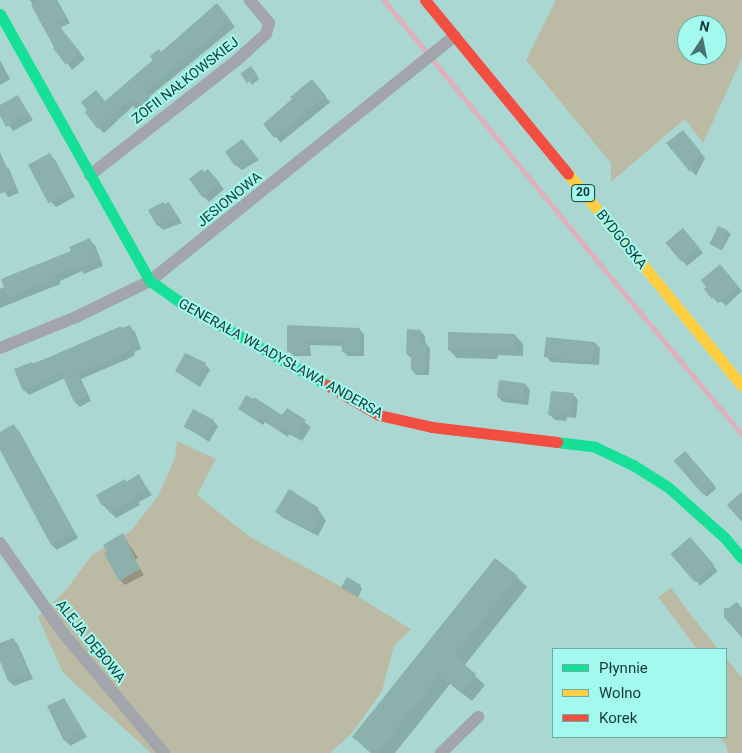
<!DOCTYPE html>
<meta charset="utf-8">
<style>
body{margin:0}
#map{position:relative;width:742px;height:753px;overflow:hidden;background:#aad7d2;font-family:Roboto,sans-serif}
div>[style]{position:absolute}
.green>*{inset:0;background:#bbbaa4}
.shadow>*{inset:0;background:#0003;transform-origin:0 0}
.stream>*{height:4.5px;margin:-2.25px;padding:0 2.25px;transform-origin:2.25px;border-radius:2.25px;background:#deb1bc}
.building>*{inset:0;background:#8cb0ac;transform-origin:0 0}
.street>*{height:12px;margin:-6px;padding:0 6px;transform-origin:6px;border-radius:6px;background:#a2a5ac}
.fast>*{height:11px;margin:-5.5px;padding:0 5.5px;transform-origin:5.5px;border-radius:5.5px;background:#16e098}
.slow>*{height:11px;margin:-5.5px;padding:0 5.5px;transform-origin:5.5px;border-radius:5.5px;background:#ffcf43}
.jam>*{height:11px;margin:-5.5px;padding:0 5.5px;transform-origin:5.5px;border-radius:5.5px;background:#f24e42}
span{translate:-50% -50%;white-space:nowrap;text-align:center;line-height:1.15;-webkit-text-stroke:4px #a3f9ee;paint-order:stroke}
.shield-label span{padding:1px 4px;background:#a3f9ee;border:1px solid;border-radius:4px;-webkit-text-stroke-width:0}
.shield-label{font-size:12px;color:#153a36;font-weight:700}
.street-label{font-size:14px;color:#153a36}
.legend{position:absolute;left:552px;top:648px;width:175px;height:90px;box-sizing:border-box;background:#a3f9ee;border:1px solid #6aada4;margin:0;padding:6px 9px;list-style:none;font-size:15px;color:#153a36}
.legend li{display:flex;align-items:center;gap:10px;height:25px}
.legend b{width:25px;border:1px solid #6aada4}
.north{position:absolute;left:677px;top:15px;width:50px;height:50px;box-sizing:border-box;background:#a3f9ee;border:1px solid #6aada4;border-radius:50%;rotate:11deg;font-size:14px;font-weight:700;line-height:20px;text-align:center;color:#153a36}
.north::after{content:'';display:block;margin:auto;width:18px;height:22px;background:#49716d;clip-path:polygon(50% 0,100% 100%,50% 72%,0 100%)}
</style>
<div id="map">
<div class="green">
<div style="clip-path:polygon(evenodd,556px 0,742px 0,742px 58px,703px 143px,685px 119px,611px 182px,611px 163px,526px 60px,556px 0,687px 25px,717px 25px,717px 55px,687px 55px,687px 25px)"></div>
<div style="clip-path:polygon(177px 441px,216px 459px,197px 495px,250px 537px,340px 586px,411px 629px,394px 646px,382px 691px,352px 733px,330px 753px,151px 753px,63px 673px,38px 617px,66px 590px,92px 555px,131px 531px,158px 496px,175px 458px)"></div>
<div style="clip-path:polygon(671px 588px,688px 611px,718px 649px,697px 649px,658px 597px)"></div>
<div style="clip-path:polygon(726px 658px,742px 678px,742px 753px,728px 753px,726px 744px,719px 737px,726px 737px)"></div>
</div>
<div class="shadow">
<div style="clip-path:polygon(30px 0,57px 0,70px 23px,60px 28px,85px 59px,72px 70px,56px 47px)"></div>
<div style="clip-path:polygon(222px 10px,235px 27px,149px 97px,154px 104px,147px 110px,141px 105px,135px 109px,133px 106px,104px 133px,99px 128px,105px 102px,161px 53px)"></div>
<div style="clip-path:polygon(0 60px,10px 79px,0 85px)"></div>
<div style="clip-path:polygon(253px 70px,259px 79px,252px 85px,250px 82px)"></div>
<div style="left:317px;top:86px;width:21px;height:64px;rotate:51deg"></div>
<div style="clip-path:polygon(18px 96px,33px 120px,13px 131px,0 113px,0 106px)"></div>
<div style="clip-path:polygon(683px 131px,705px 158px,696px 176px,668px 144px)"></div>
<div style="clip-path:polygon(247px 146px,259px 160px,242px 170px,236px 165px)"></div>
<div style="clip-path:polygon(50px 155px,55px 160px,75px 197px,56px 207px,51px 202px)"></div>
<div style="clip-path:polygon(4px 164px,9px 169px,19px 193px,8px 197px,0 185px,0 165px)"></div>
<div style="clip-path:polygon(213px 176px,224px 189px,209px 202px,204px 197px)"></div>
<div style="clip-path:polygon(169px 203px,182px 223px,163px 230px,158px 225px,165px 205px)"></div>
<div style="left:719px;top:227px;width:14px;height:19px;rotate:30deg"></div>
<div style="clip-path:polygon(688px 235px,703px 253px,687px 266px,668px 244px)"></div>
<div style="clip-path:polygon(89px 240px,95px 245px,103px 266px,84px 274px,82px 271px,60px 281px,60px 284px,0 308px,0 289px,72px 252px)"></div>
<div style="clip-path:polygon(725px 271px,742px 291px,726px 306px,721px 301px,718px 303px,705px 289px)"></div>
<div style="clip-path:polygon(130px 327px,135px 332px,141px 349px,134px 352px,135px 355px,128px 359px,81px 379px,91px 401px,80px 407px,75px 402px,65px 378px,29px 395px,24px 390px,16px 370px)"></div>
<div style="clip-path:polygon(288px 327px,359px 329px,364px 334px,364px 356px,348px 356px,343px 351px,343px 346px,310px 345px,311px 356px,294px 356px,288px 350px)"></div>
<div style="clip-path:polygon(420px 331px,425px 336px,425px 343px,430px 348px,429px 375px,416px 375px,412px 370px,412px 359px,407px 354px)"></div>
<div style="clip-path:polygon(515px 335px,523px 344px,523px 356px,498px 355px,497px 359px,457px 358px,449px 350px)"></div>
<div style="clip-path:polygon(547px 339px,595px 343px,600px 348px,599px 365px,551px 362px,546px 356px)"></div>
<div style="clip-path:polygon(205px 364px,210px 370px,200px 387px,176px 371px)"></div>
<div style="clip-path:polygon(525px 384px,530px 390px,528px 405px,503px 402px,498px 397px)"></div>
<div style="clip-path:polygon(573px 394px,578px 400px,576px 418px,567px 417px,566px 421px,555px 420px,550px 415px)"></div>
<div style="clip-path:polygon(239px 409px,283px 417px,287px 410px,311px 427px,302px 441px,289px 434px,288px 437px,265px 422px,263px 425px)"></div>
<div style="clip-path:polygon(213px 421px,218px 426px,209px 442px,185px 426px)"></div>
<div style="clip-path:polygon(14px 426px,19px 431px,78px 538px,57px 550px,52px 545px,0 447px,0 433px)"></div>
<div style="left:685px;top:452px;width:48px;height:13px;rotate:49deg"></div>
<div style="clip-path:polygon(139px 476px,152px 495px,139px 502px,140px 505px,116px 518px,103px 505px,126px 483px)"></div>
<div style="clip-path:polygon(318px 509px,326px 521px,318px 536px,282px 517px,277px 512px)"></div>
<div style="clip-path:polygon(123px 535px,138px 558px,135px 560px,144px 575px,125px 585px,120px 580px)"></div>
<div style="left:690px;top:538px;width:43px;height:23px;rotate:50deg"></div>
<div style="clip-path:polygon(517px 577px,527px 587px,464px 666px,485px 685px,472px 701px,450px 684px,395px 753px,371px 753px,364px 747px,354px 737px)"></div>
<div style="clip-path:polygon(360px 586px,362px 589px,358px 597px,342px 587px)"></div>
<div style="clip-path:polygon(13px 639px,18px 645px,33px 679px,14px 686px,9px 681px,0 655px,0 644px)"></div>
<div style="clip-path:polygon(64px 699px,87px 737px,70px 746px,65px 740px)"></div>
</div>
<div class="stream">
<div style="left:384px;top:0;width:363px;rotate:50.7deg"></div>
<div style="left:614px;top:281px;width:199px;rotate:50.1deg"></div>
</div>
<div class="building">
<div style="clip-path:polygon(40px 0,56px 0,65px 17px,56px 22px,81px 53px,66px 65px,53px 48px,54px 47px,31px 5px)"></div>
<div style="clip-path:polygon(217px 3px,231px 21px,145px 91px,150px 98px,140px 106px,135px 100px,129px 104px,127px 102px,98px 129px,85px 113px,87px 110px,81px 102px,96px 90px,105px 101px,153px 60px,150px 56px,159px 49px,161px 52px)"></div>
<div style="left:251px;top:66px;width:12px;height:13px;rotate:55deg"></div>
<div style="clip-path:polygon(312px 79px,326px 96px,274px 138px,263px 124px,292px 99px,290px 97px)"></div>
<div style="clip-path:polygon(18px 95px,28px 114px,6px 127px,0 116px,0 105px)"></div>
<div style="clip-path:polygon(683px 130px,701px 152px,690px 172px,666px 143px)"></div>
<div style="clip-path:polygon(242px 139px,255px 155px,246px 162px,244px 160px,235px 166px,225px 152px)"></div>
<div style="clip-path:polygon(0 152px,15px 187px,0 194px)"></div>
<div style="left:50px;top:153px;width:44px;height:25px;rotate:62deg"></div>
<div style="clip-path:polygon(202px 169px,204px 172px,208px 169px,220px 183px,203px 198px,189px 179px)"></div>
<div style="clip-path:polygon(163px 202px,165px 204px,169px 202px,178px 217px,157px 226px,148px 210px)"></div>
<div style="left:718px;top:226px;width:12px;height:20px;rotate:24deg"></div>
<div style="left:683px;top:228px;width:25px;height:23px;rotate:50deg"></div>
<div style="clip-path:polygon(90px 238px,99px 261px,78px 269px,77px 266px,55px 276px,56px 278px,8px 298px,1px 279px,71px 251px,69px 247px)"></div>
<div style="clip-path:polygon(720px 264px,738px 286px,720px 302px,715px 296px,712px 299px,704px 289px,706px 287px,701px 280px)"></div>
<div style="clip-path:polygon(130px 325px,137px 344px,130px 347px,131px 349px,123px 354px,77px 373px,87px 396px,74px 402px,61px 372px,23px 391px,14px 369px,32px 362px,33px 364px,121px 326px,122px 328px)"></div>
<div style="clip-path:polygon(287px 325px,360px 328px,360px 352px,342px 352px,341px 342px,306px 340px,307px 352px,288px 352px,287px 351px)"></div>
<div style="clip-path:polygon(407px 329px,421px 330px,420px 342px,426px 342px,425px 371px,411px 370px,411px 354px,406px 354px)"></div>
<div style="clip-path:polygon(448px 332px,515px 334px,515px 348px,490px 348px,490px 351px,448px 350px)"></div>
<div style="left:546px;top:337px;width:49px;height:20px;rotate:6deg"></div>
<div style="clip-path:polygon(185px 353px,206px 363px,194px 383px,175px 371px)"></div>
<div style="left:499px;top:380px;width:26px;height:17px;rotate:7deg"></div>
<div style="clip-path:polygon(551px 391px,574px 393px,571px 413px,562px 412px,561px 416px,548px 415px)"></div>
<div style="clip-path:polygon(246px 395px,253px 399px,254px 397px,282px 415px,287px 408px,306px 420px,296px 437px,284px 429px,282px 432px,259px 417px,257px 421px,238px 409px)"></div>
<div style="left:193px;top:409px;width:24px;height:20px;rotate:28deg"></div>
<div style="clip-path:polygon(14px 424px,74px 532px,51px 545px,0 450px,0 432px)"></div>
<div style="left:685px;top:451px;width:45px;height:15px;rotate:49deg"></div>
<div style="clip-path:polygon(139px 474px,147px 489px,134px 496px,136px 499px,110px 513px,105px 504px,102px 506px,96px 495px,125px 479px,126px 482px)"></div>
<div style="clip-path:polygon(289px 489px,319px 508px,317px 512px,322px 515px,312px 532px,275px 512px)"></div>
<div style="clip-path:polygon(742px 492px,742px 522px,727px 505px)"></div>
<div style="clip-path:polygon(123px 533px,140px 569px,119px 581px,104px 553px,107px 552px,103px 545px)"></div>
<div style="left:690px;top:537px;width:37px;height:26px;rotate:49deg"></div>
<div style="clip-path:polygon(495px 558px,518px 576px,454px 656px,476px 674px,461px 692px,439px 675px,377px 753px,372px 753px,352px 737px)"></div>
<div style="left:347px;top:577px;width:16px;height:12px;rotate:30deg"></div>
<div style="clip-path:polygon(737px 602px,742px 608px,742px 638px,724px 617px,724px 608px,729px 608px)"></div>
<div style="clip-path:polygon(13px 638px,29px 673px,8px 681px,0 661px,0 643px)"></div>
<div style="clip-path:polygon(64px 698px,83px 731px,64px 741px,47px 706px)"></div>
</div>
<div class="street">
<div style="left:90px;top:175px;width:187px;rotate:-38deg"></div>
<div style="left:237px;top:60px;width:39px;rotate:-42deg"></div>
<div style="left:266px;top:34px;width:11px;rotate:-75deg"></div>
<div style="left:269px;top:23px;width:30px;rotate:-130deg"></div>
<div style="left:0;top:348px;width:82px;rotate:-22.2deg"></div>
<div style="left:76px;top:317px;width:82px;rotate:-25.9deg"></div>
<div style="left:150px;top:281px;width:391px;rotate:-38.8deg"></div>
<div style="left:0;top:543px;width:110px;rotate:55deg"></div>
<div style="left:63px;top:633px;width:157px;rotate:49.9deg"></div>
<div style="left:441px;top:753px;width:52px;rotate:-44.2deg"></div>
</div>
<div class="fast">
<div style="left:0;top:14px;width:306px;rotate:60.7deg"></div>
<div style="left:150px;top:281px;width:44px;rotate:34.8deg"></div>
<div style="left:186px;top:306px;width:162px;rotate:29.3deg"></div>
<div style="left:557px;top:442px;width:38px;rotate:7deg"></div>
<div style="left:595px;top:447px;width:42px;rotate:25.3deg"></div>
<div style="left:633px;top:465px;width:41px;rotate:32.2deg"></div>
<div style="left:668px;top:487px;width:76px;rotate:41.8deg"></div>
<div style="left:725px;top:538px;width:26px;rotate:50deg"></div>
</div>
<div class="slow">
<div style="left:568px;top:174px;width:274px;rotate:50.6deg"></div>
</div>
<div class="jam">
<div style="left:425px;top:0;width:225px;rotate:50.6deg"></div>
<div style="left:327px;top:385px;width:60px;rotate:30deg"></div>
<div style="left:379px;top:415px;width:54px;rotate:12.8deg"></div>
<div style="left:432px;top:427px;width:126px;rotate:6.8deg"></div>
</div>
<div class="shield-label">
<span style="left:583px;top:193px">20</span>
</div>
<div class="street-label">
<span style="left:185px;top:80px;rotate:-38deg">ZOFII NAŁKOWSKIEJ</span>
<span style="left:229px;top:199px;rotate:-39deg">JESIONOWA</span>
<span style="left:622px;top:239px;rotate:51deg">BYDGOSKA</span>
<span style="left:281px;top:358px;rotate:29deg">GENERAŁA WŁADYSŁAWA ANDERSA</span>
<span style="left:91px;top:641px;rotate:51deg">ALEJA DĘBOWA</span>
</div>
<ul class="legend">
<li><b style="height:6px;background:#16e098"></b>Płynnie</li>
<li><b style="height:6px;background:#ffcf43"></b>Wolno</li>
<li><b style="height:6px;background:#f24e42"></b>Korek</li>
</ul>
<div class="north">N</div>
</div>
